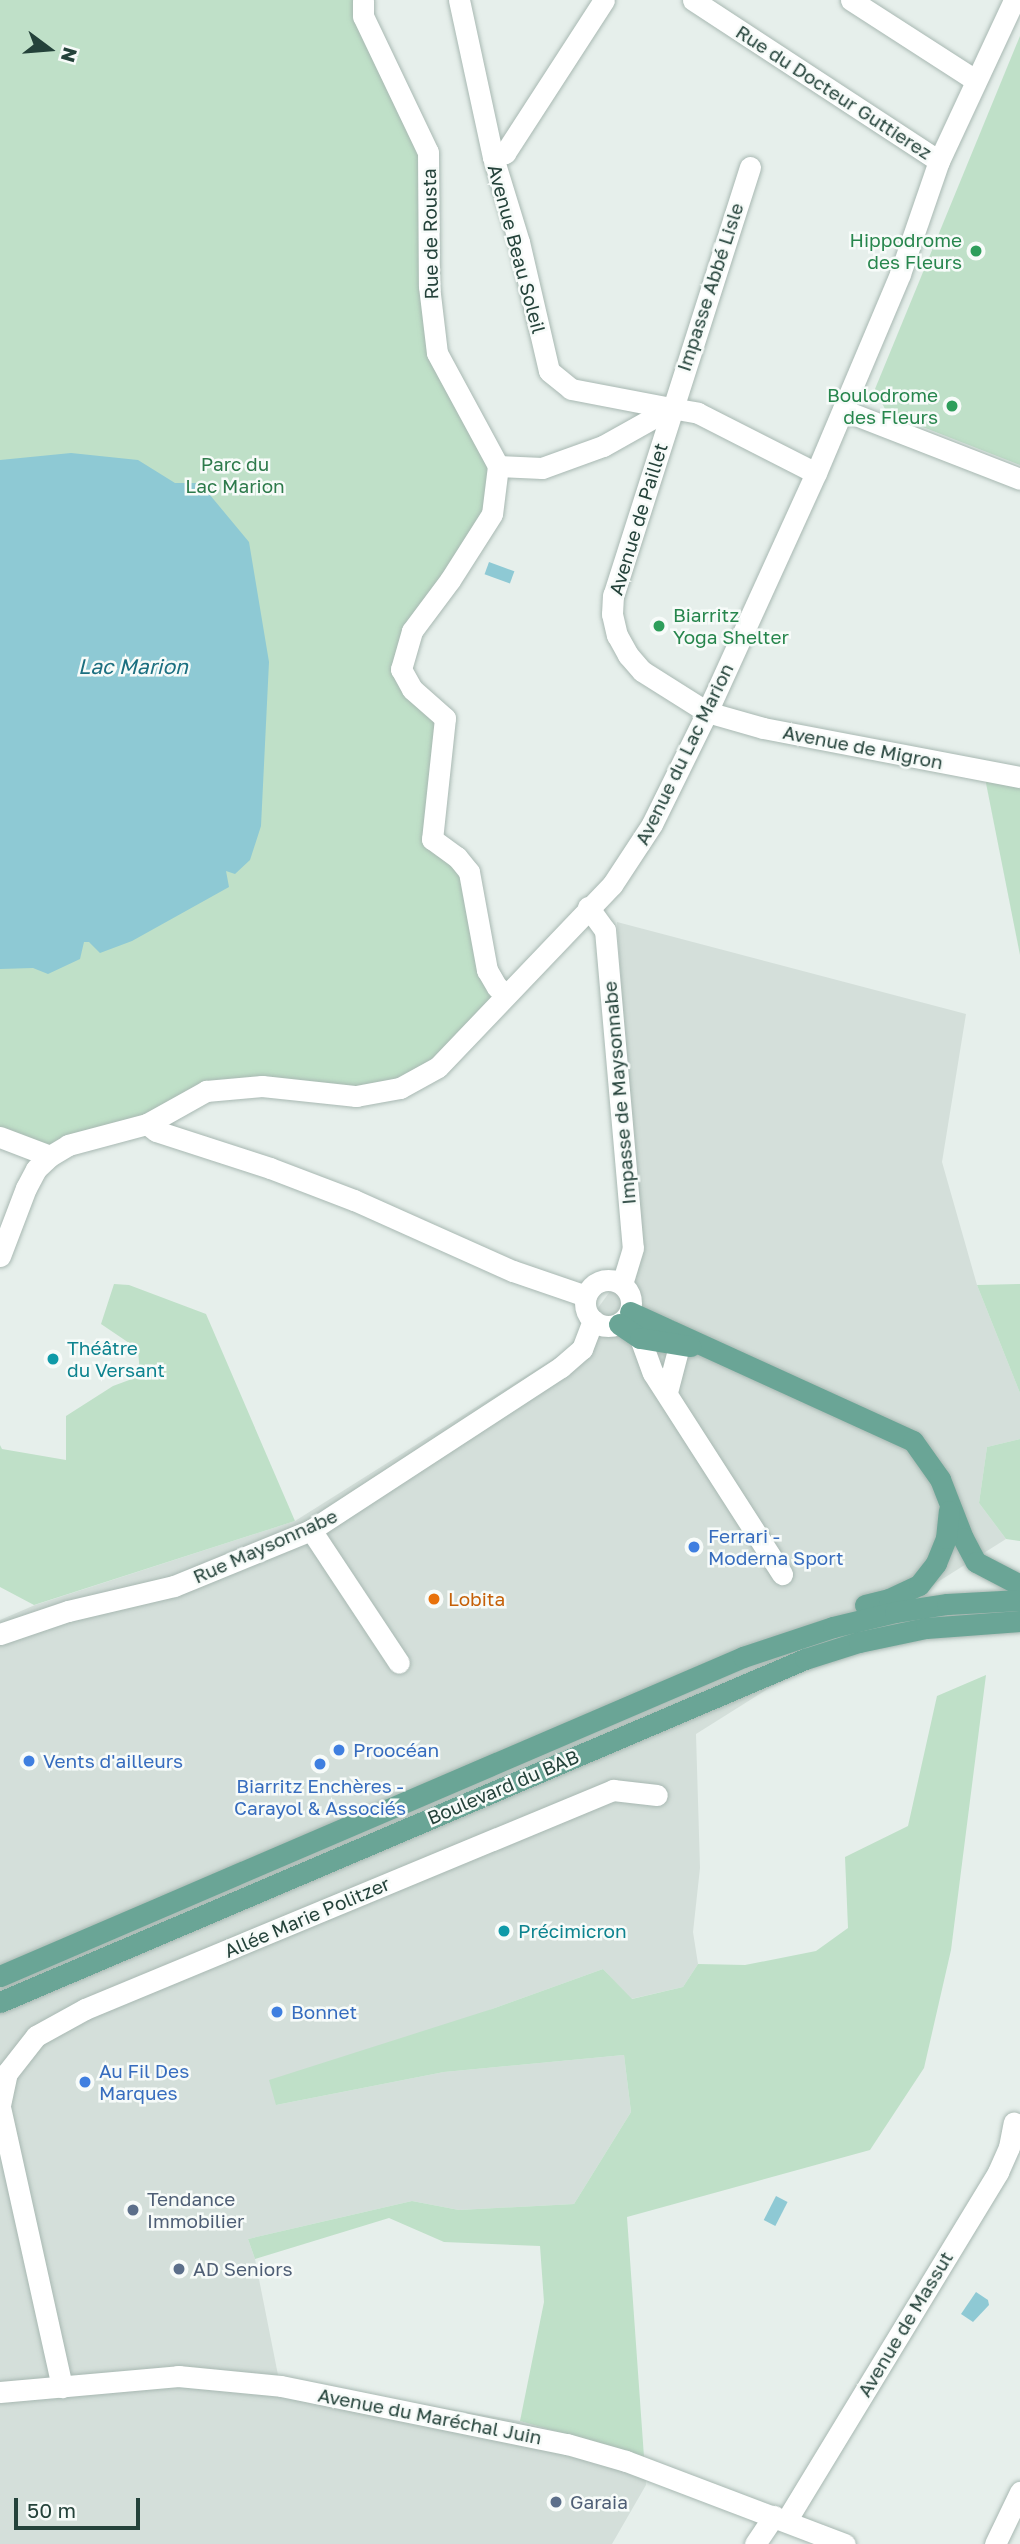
<!DOCTYPE html>
<meta charset="utf-8">
<style>
body{margin:0}
#map{position:relative;width:1020px;height:2544px;overflow:hidden;background:#e6efeb;font-family:"Golos Text",sans-serif}
div>[style]{position:absolute}
.built>*{inset:0;background:#d4dfda}
.green>*{inset:0;background:#bfe0c8}
.water>*{inset:0;background:#8ec9d4;transform-origin:0 0}
.roads{filter:drop-shadow(0 0 2px #a8b8b2) drop-shadow(0 0 2px #a8b8b2)}
.minor>*{height:21px;margin:-10.5px;padding:0 10.5px;transform-origin:10.5px;border-radius:10.5px;background:#fff}
.minor>.ring{margin:-10.5px;padding:0;box-sizing:content-box;background:none;border:21px solid #fff;border-radius:50%}
.major>*{height:21px;margin:-10.5px;padding:0 10.5px;transform-origin:10.5px;border-radius:10.5px;background:#6aa596}
.dots>*{width:19px;height:19px;translate:-50% -50%;box-sizing:border-box;border:4px solid #f7fbf9;border-radius:50%}
span{translate:-50% -50%;white-space:nowrap;text-align:center;line-height:1.15;-webkit-text-stroke:5px #f7fbf9;paint-order:stroke}
.street-label{font-size:19px;color:#24423a}
.leisure-label{font-size:19px;color:#27864d}
.right{translate:-100% -50%;text-align:right}
.left{translate:0 -50%;text-align:left}
.park-label{font-size:19px;color:#2d7a4b}
.culture-label{font-size:19px;color:#0d838f}
.shop-label{font-size:19px;color:#366cbe}
.food-label{font-size:19px;color:#c56008}
.service-label{font-size:19px;color:#4e5e75}
.water-label{font-size:21px;color:#1c6f80;font-style:italic}
.north{position:absolute;left:14px;top:14px;width:70px;height:70px;-webkit-text-stroke:5px #f7fbf9;paint-order:stroke;rotate:106deg;font-size:19px;font-weight:700;line-height:28px;text-align:center;color:#24423a}
.north::after{content:'';display:block;margin:auto;width:24px;height:32px;background:#24423a;clip-path:polygon(50% 0,100% 100%,50% 72%,0 100%)}
.scale{position:absolute;left:14px;top:2498px;width:126px;height:32px;box-sizing:border-box;border:4px solid #24423a;border-top:0;padding-left:9px;font-size:21px;line-height:24px;white-space:nowrap;color:#24423a;-webkit-text-stroke:5px #f7fbf9;paint-order:stroke}
</style>
<div id="map">
<div class="built">
<div style="clip-path:polygon(617px 922px,966px 1014px,942px 1162px,977px 1285px,1020px 1393px,1020px 1439px,987px 1447px,979px 1503px,1006px 1539px,696px 1734px,700px 1868px,693px 1932px,698px 1964px,683px 1987px,631px 1999px,603px 1969px,492px 2009px,276px 2105px,444px 2072px,624px 2055px,631px 2112px,574px 2204px,459px 2210px,412px 2201px,248px 2239px,255px 2259px,279px 2380px,520px 2421px,644px 2457px,646px 2485px,612px 2544px,0 2544px,0 1620px,35px 1605px,295px 1521px,567px 1350px,639px 1252px)"></div>
</div>
<div class="green">
<div style="clip-path:polygon(0 0,363px 0,428px 152px,437px 353px,498px 466px,492px 514px,401px 669px,445px 718px,432px 839px,457px 857px,487px 970px,507px 994px,400px 1088px,233px 1086px,50px 1156px,0 1137px)"></div>
<div style="clip-path:polygon(1020px 36px,1020px 465px,887px 413px,875px 389px)"></div>
<div style="clip-path:polygon(985px 778px,1020px 783px,1020px 955px)"></div>
<div style="clip-path:polygon(114px 1284px,129px 1285px,206px 1314px,295px 1521px,34px 1605px,0 1587px,0 1445px,2px 1449px,66px 1460px,66px 1416px,113px 1386px,140px 1376px,138px 1349px,101px 1324px)"></div>
<div style="clip-path:polygon(1020px 1284px,1020px 1393px,977px 1285px)"></div>
<div style="clip-path:polygon(1020px 1439px,1020px 1541px,1006px 1539px,979px 1503px,987px 1447px)"></div>
<div style="clip-path:polygon(986px 1675px,951px 1950px,924px 2068px,870px 2150px,627px 2217px,644px 2457px,520px 2421px,544px 2302px,540px 2246px,444px 2242px,389px 2218px,255px 2259px,248px 2239px,412px 2201px,459px 2210px,574px 2204px,631px 2112px,624px 2055px,444px 2072px,276px 2105px,269px 2080px,492px 2009px,603px 1969px,632px 1999px,683px 1987px,698px 1964px,745px 1965px,816px 1951px,848px 1928px,845px 1857px,908px 1826px,937px 1696px)"></div>
</div>
<div class="water">
<div style="clip-path:polygon(71px 453px,138px 460px,175px 483px,200px 483px,249px 542px,269px 662px,261px 826px,250px 860px,235px 874px,226px 871px,229px 887px,132px 941px,100px 953px,89px 942px,84px 942px,80px 959px,48px 974px,33px 968px,0 969px,0 460px)"></div>
<div style="left:489px;top:562px;width:27px;height:13px;rotate:20deg"></div>
<div style="left:776px;top:2196px;width:13px;height:27px;rotate:27deg"></div>
<div style="clip-path:polygon(976px 2292px,988px 2300px,989px 2305px,973px 2322px,961px 2314px)"></div>
</div>
<div class="roads">
<div class="minor">
<div style="left:363px;top:0;width:16px;rotate:90deg"></div>
<div style="left:363px;top:16px;width:151px;rotate:64.5deg"></div>
<div style="left:428px;top:152px;width:134px;rotate:89.6deg"></div>
<div style="left:429px;top:286px;width:67px;rotate:83.2deg"></div>
<div style="left:437px;top:353px;width:128px;rotate:61.6deg"></div>
<div style="left:459px;top:0;width:161px;rotate:77.8deg"></div>
<div style="left:493px;top:157px;width:89px;rotate:73deg"></div>
<div style="left:519px;top:242px;width:132px;rotate:76.9deg"></div>
<div style="left:549px;top:371px;width:28px;rotate:39deg"></div>
<div style="left:571px;top:389px;width:102px;rotate:10.8deg"></div>
<div style="left:693px;top:0;width:294px;rotate:33.2deg"></div>
<div style="left:851px;top:0;width:148px;rotate:32.8deg"></div>
<div style="left:493px;top:157px;width:13px;rotate:-18deg"></div>
<div style="left:505px;top:153px;width:182px;rotate:-57.1deg"></div>
<div style="left:750px;top:167px;width:449px;rotate:107.7deg"></div>
<div style="left:613px;top:595px;width:19px;rotate:93deg"></div>
<div style="left:612px;top:614px;width:22px;rotate:77deg"></div>
<div style="left:617px;top:635px;width:23px;rotate:61deg"></div>
<div style="left:628px;top:655px;width:21px;rotate:49deg"></div>
<div style="left:642px;top:671px;width:77px;rotate:32.2deg"></div>
<div style="left:707px;top:712px;width:58px;rotate:15.9deg"></div>
<div style="left:763px;top:728px;width:262px;rotate:10.8deg"></div>
<div style="left:843px;top:410px;width:190px;rotate:21.3deg"></div>
<div style="left:498px;top:466px;width:48px;rotate:97.1deg"></div>
<div style="left:492px;top:514px;width:78px;rotate:122.5deg"></div>
<div style="left:450px;top:580px;width:64px;rotate:126.7deg"></div>
<div style="left:412px;top:631px;width:40px;rotate:106deg"></div>
<div style="left:401px;top:669px;width:23px;rotate:61deg"></div>
<div style="left:412px;top:689px;width:44px;rotate:41.3deg"></div>
<div style="left:445px;top:718px;width:122px;rotate:96.1deg"></div>
<div style="left:432px;top:839px;width:31px;rotate:36deg"></div>
<div style="left:457px;top:857px;width:19px;rotate:51deg"></div>
<div style="left:469px;top:872px;width:100px;rotate:79.6deg"></div>
<div style="left:487px;top:970px;width:20px;rotate:60deg"></div>
<div style="left:497px;top:987px;width:12px;rotate:35deg"></div>
<div style="left:498px;top:466px;width:44px;rotate:2.6deg"></div>
<div style="left:542px;top:468px;width:65px;rotate:-19.8deg"></div>
<div style="left:603px;top:446px;width:78px;rotate:-29.2deg"></div>
<div style="left:671px;top:408px;width:27px;rotate:10deg"></div>
<div style="left:698px;top:413px;width:132px;rotate:27deg"></div>
<div style="left:588px;top:907px;width:29px;rotate:54deg"></div>
<div style="left:605px;top:930px;width:319px;rotate:85deg"></div>
<div style="left:633px;top:1248px;width:38px;rotate:107deg"></div>
<div style="left:147px;top:1124px;width:11px;rotate:38deg"></div>
<div style="left:156px;top:1131px;width:120px;rotate:18deg"></div>
<div style="left:270px;top:1168px;width:90px;rotate:20.9deg"></div>
<div style="left:354px;top:1200px;width:174px;rotate:24.1deg"></div>
<div style="left:513px;top:1271px;width:77px;rotate:18.9deg"></div>
<div style="left:0;top:1137px;width:53px;rotate:20.8deg"></div>
<div style="left:50px;top:1156px;width:21px;rotate:-31deg"></div>
<div style="left:68px;top:1145px;width:82px;rotate:-14.9deg"></div>
<div style="left:147px;top:1124px;width:68px;rotate:-29.2deg"></div>
<div style="left:206px;top:1091px;width:56px;rotate:-5.1deg"></div>
<div style="left:262px;top:1086px;width:95px;rotate:6.1deg"></div>
<div style="left:356px;top:1096px;width:45px;rotate:-10.3deg"></div>
<div style="left:400px;top:1088px;width:43px;rotate:-28.9deg"></div>
<div style="left:438px;top:1067px;width:252px;rotate:-46.3deg"></div>
<div style="left:612px;top:885px;width:73px;rotate:-56.7deg"></div>
<div style="left:652px;top:824px;width:125px;rotate:-63.8deg"></div>
<div style="left:707px;top:712px;width:263px;rotate:-65.5deg"></div>
<div style="left:816px;top:473px;width:216px;rotate:-67.1deg"></div>
<div style="left:900px;top:274px;width:120px;rotate:-71deg"></div>
<div style="left:939px;top:161px;width:178px;rotate:-65deg"></div>
<div style="left:0;top:1256px;width:73px;rotate:-69.1deg"></div>
<div style="left:26px;top:1188px;width:21px;rotate:-62deg"></div>
<div style="left:36px;top:1169px;width:19px;rotate:-43deg"></div>
<div class="ring" style="left:585px;top:1280px;width:25px;height:25px"></div>
<div style="left:640px;top:1338px;width:37px;rotate:70deg"></div>
<div style="left:653px;top:1373px;width:239px;rotate:57.3deg"></div>
<div style="left:667px;top:1392px;width:48px;rotate:-75.4deg"></div>
<div style="left:679px;top:1346px;width:19px;rotate:-122deg"></div>
<div style="left:311px;top:1530px;width:159px;rotate:56.5deg"></div>
<div style="left:0;top:1634px;width:72px;rotate:-18.7deg"></div>
<div style="left:68px;top:1611px;width:109px;rotate:-13.3deg"></div>
<div style="left:174px;top:1586px;width:148px;rotate:-22.2deg"></div>
<div style="left:311px;top:1530px;width:298px;rotate:-33.1deg"></div>
<div style="left:561px;top:1367px;width:28px;rotate:-41deg"></div>
<div style="left:582px;top:1349px;width:31px;rotate:-69deg"></div>
<div style="left:0;top:2105px;width:33px;rotate:-78deg"></div>
<div style="left:7px;top:2073px;width:47px;rotate:-51.9deg"></div>
<div style="left:36px;top:2036px;width:56px;rotate:-28.9deg"></div>
<div style="left:85px;top:2009px;width:572px;rotate:-22.53deg"></div>
<div style="left:613px;top:1790px;width:44px;rotate:6.5deg"></div>
<div style="left:0;top:2107px;width:287px;rotate:77.5deg"></div>
<div style="left:0;top:2392px;width:179px;rotate:-5.1deg"></div>
<div style="left:178px;top:2376px;width:103px;rotate:5.5deg"></div>
<div style="left:281px;top:2386px;width:292px;rotate:11.5deg"></div>
<div style="left:567px;top:2444px;width:61px;rotate:16.1deg"></div>
<div style="left:626px;top:2461px;width:234px;rotate:20.8deg"></div>
<div style="left:786px;top:2521px;width:408px;rotate:-58.7deg"></div>
<div style="left:998px;top:2172px;width:27px;rotate:-66deg"></div>
<div style="left:1009px;top:2147px;width:25px;rotate:-79deg"></div>
<div style="left:755px;top:2544px;width:34px;rotate:-56deg"></div>
<div style="left:995px;top:2544px;width:58px;rotate:-64.3deg"></div>
</div>
<div class="major">
<div style="left:630px;top:1312px;width:311px;rotate:24.5deg"></div>
<div style="left:913px;top:1441px;width:47px;rotate:54.6deg"></div>
<div style="left:940px;top:1479px;width:63px;rotate:68.7deg"></div>
<div style="left:963px;top:1538px;width:27px;rotate:62deg"></div>
<div style="left:976px;top:1562px;width:50px;rotate:27.6deg"></div>
<div style="left:619px;top:1324px;width:25px;rotate:34deg"></div>
<div style="left:640px;top:1338px;width:51px;rotate:9.1deg"></div>
<div style="left:865px;top:1605px;width:25px;rotate:-14deg"></div>
<div style="left:889px;top:1599px;width:33px;rotate:-25deg"></div>
<div style="left:919px;top:1585px;width:28px;rotate:-52deg"></div>
<div style="left:936px;top:1563px;width:27px;rotate:-68deg"></div>
<div style="left:946px;top:1538px;width:27px;rotate:-84deg"></div>
<div style="left:0;top:1976px;width:809px;rotate:-23.24deg"></div>
<div style="left:743px;top:1657px;width:95px;rotate:-18.4deg"></div>
<div style="left:833px;top:1627px;width:64px;rotate:-13.6deg"></div>
<div style="left:895px;top:1612px;width:53px;rotate:-8.7deg"></div>
<div style="left:947px;top:1604px;width:73px;rotate:-3.1deg"></div>
<div style="left:0;top:2002px;width:875px;rotate:-23.08deg"></div>
<div style="left:805px;top:1659px;width:57px;rotate:-17.5deg"></div>
<div style="left:859px;top:1642px;width:68px;rotate:-11.8deg"></div>
<div style="left:926px;top:1628px;width:94px;rotate:-4.3deg"></div>
</div>
</div>
<div class="dots">
<div style="left:976px;top:251px;background:#2e9e5b"></div>
<div style="left:952px;top:406px;background:#2e9e5b"></div>
<div style="left:659px;top:626px;background:#2e9e5b"></div>
<div style="left:53px;top:1359px;background:#0f9aa8"></div>
<div style="left:694px;top:1547px;background:#3f7fe0"></div>
<div style="left:434px;top:1599px;background:#e8710a"></div>
<div style="left:339px;top:1750px;background:#3f7fe0"></div>
<div style="left:29px;top:1761px;background:#3f7fe0"></div>
<div style="left:320px;top:1764px;background:#3f7fe0"></div>
<div style="left:504px;top:1931px;background:#0f9aa8"></div>
<div style="left:277px;top:2012px;background:#3f7fe0"></div>
<div style="left:85px;top:2082px;background:#3f7fe0"></div>
<div style="left:133px;top:2210px;background:#5c6f8a"></div>
<div style="left:179px;top:2269px;background:#5c6f8a"></div>
<div style="left:556px;top:2502px;background:#5c6f8a"></div>
</div>
<div class="street-label">
<span style="left:834px;top:92px;rotate:33deg">Rue du Docteur Guttierez</span>
<span style="left:430px;top:234px;rotate:-91deg">Rue de Rousta</span>
<span style="left:517px;top:249px;rotate:75deg">Avenue Beau Soleil</span>
<span style="left:710px;top:287px;rotate:-72deg">Impasse Abbé Lisle</span>
<span style="left:638px;top:519px;rotate:-73deg">Avenue de Paillet</span>
<span style="left:863px;top:747px;rotate:11deg">Avenue de Migron</span>
<span style="left:684px;top:754px;rotate:-64deg">Avenue du Lac Marion</span>
<span style="left:619px;top:1093px;rotate:-95deg">Impasse de Maysonnabe</span>
<span style="left:265px;top:1546px;rotate:-24deg">Rue Maysonnabe</span>
<span style="left:503px;top:1787px;rotate:-23deg">Boulevard du BAB</span>
<span style="left:307px;top:1917px;rotate:-23deg">Allée Marie Politzer</span>
<span style="left:905px;top:2324px;rotate:-59deg">Avenue de Massut</span>
<span style="left:430px;top:2416px;rotate:11deg">Avenue du Maréchal Juin</span>
</div>
<div class="leisure-label">
<span class="right" style="left:962px;top:251px">Hippodrome<br>des Fleurs</span>
<span class="right" style="left:938px;top:406px">Boulodrome<br>des Fleurs</span>
<span class="left" style="left:673px;top:626px">Biarritz<br>Yoga Shelter</span>
</div>
<div class="park-label">
<span style="left:235px;top:475px">Parc du<br>Lac Marion</span>
</div>
<div class="culture-label">
<span class="left" style="left:67px;top:1359px">Théâtre<br>du Versant</span>
<span class="left" style="left:518px;top:1931px">Précimicron</span>
</div>
<div class="shop-label">
<span class="left" style="left:708px;top:1547px">Ferrari -<br>Moderna Sport</span>
<span class="left" style="left:353px;top:1750px">Proocéan</span>
<span class="left" style="left:43px;top:1761px">Vents d'ailleurs</span>
<span style="left:320px;top:1797px">Biarritz Enchères -<br>Carayol &amp; Associés</span>
<span class="left" style="left:291px;top:2012px">Bonnet</span>
<span class="left" style="left:99px;top:2082px">Au Fil Des<br>Marques</span>
</div>
<div class="food-label">
<span class="left" style="left:448px;top:1599px">Lobita</span>
</div>
<div class="service-label">
<span class="left" style="left:147px;top:2210px">Tendance<br>Immobilier</span>
<span class="left" style="left:193px;top:2269px">AD Seniors</span>
<span class="left" style="left:570px;top:2502px">Garaia</span>
</div>
<div class="water-label">
<span style="left:133px;top:666px">Lac Marion</span>
</div>
<div class="north">N</div>
<div class="scale">50 m</div>
</div>
